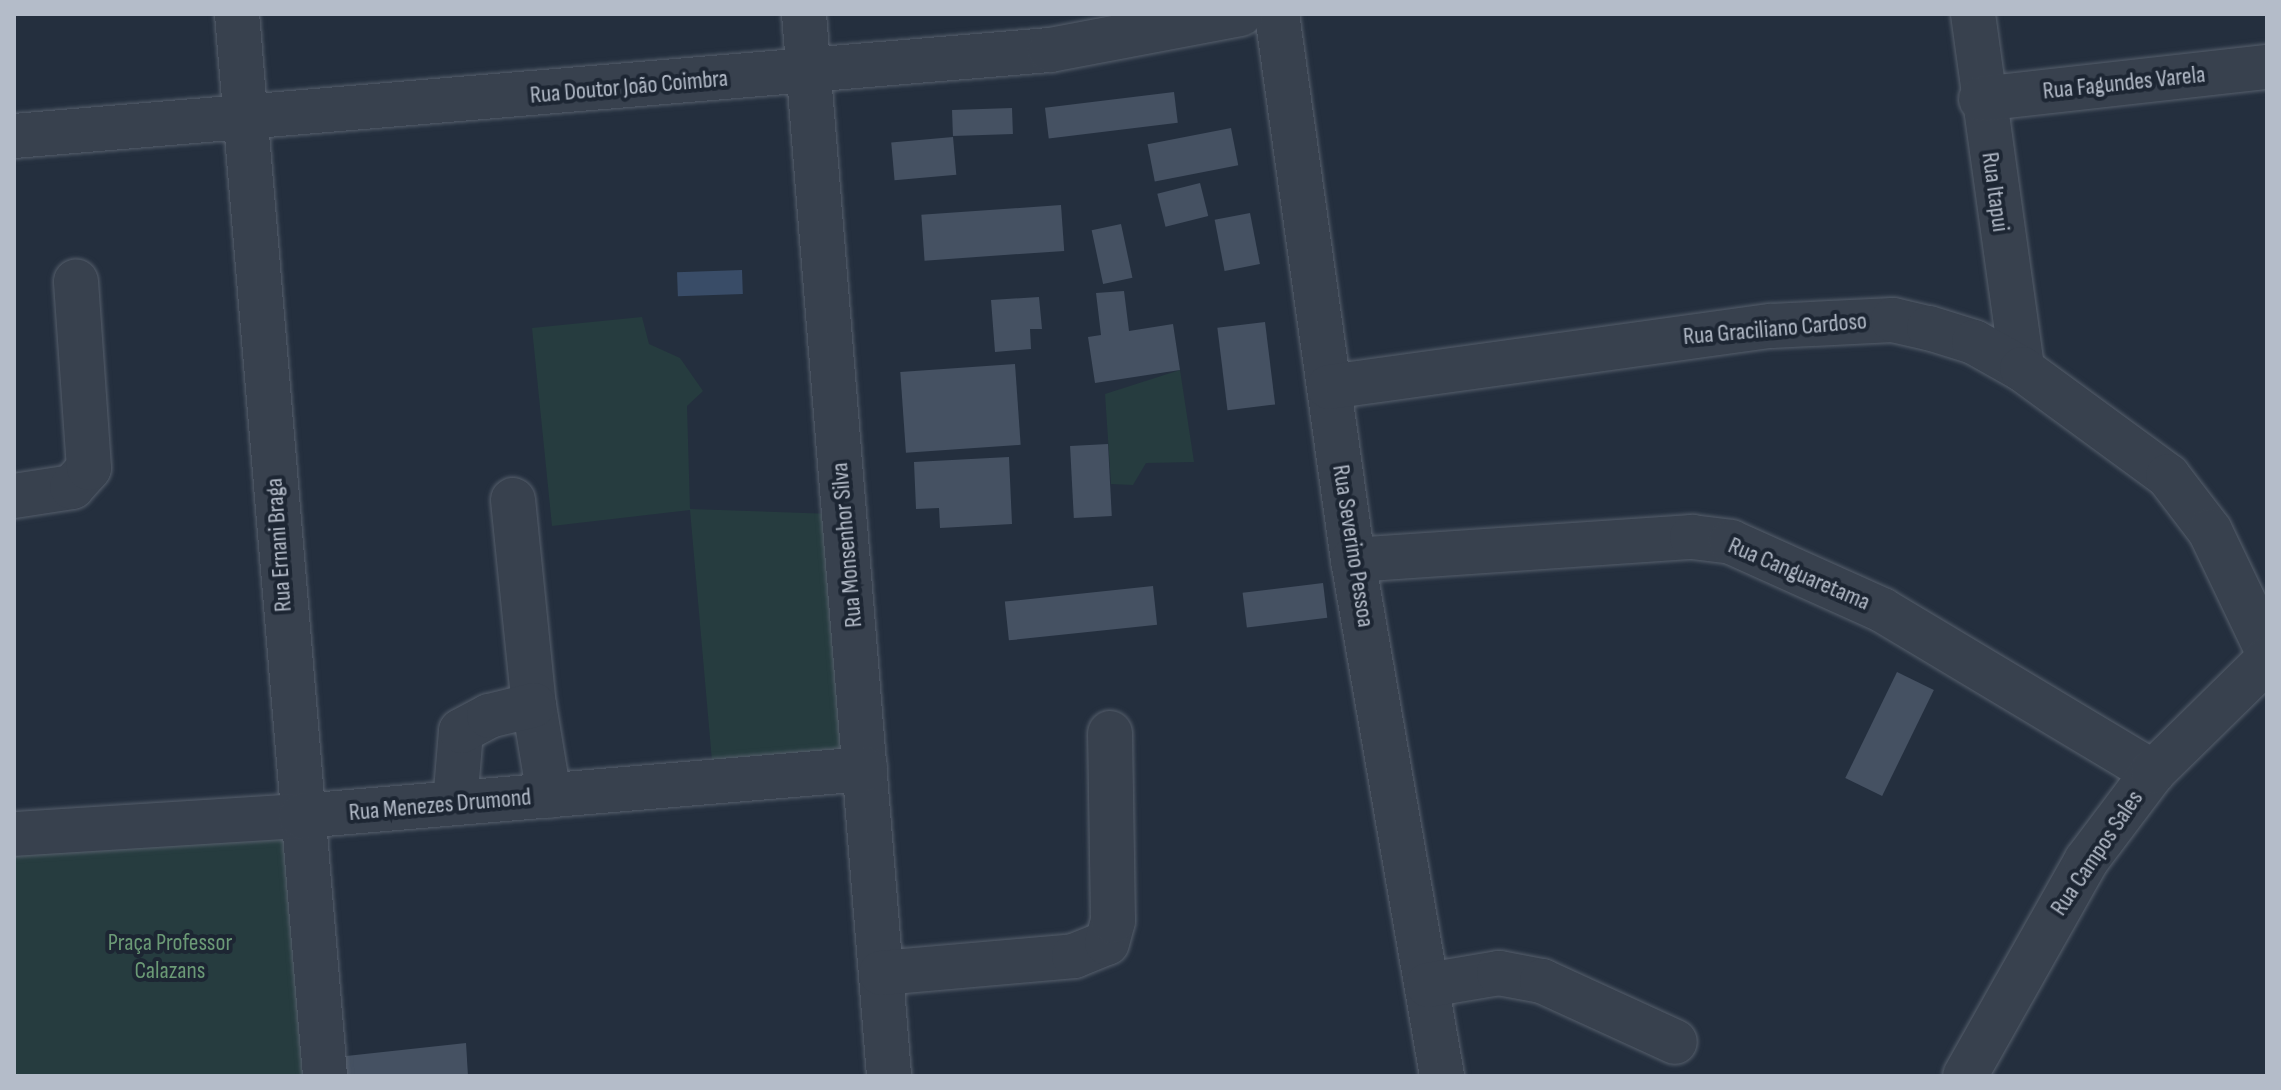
<!DOCTYPE html>
<meta charset="utf-8">
<style>
body{margin:0}
#map{position:relative;width:2281px;height:1090px;overflow:hidden;background:#242f3e;font-family:"Sofia Sans Condensed",sans-serif}
div>[style]{position:absolute}
.green>*{inset:0;background:#263c3f}
.water>*{inset:0;background:#394c67;transform-origin:0 0}
.building>*{inset:0;background:#455162;transform-origin:0 0}
.roads{filter:drop-shadow(0 0 2px #565f6c) drop-shadow(0 0 2px #565f6c)}
.minor>*{height:44px;margin:-22px;padding:0 22px;transform-origin:22px;border-radius:22px;background:#38414e}
span{translate:-50% -50%;white-space:nowrap;text-align:center;line-height:1.15;-webkit-text-stroke:8px #1d2633;paint-order:stroke}
.street-label{font-size:24px;color:#b4bcc9}
.park-label{font-size:24px;color:#6b9a76}
.frame{position:absolute;inset:0;border:16px solid #b4bcc9;pointer-events:none}
</style>
<div id="map">
<div class="green">
<div style="clip-path:polygon(642px 317px,649px 344px,680px 358px,703px 391px,687px 406px,690px 509px,833px 514px,844px 755px,712px 761px,690px 510px,552px 526px,532px 328px)"></div>
<div style="clip-path:polygon(1180px 370px,1194px 462px,1146px 463px,1133px 485px,1111px 484px,1105px 394px)"></div>
<div style="clip-path:polygon(275px 833px,289px 843px,314px 1076px,14px 1076px,14px 847px)"></div>
</div>
<div class="water">
<div style="left:742px;top:270px;width:24px;height:65px;rotate:88deg"></div>
</div>
<div class="building">
<div style="left:1174px;top:92px;width:31px;height:130px;rotate:83deg"></div>
<div style="left:1012px;top:108px;width:26px;height:60px;rotate:88deg"></div>
<div style="left:1231px;top:128px;width:38px;height:85px;rotate:79deg"></div>
<div style="left:953px;top:137px;width:38px;height:62px;rotate:85deg"></div>
<div style="left:1200px;top:183px;width:34px;height:44px;rotate:76deg"></div>
<div style="left:1061px;top:205px;width:46px;height:140px;rotate:86deg"></div>
<div style="left:1250px;top:213px;width:52px;height:36px;rotate:79deg"></div>
<div style="left:1121px;top:224px;width:55px;height:30px;rotate:78deg"></div>
<div style="clip-path:polygon(1124px 291px,1129px 331px,1173px 324px,1180px 370px,1095px 383px,1088px 337px,1101px 335px,1096px 293px)"></div>
<div style="clip-path:polygon(1039px 297px,1042px 329px,1030px 329px,1031px 349px,995px 352px,991px 300px)"></div>
<div style="left:1265px;top:322px;width:83px;height:48px;rotate:83deg"></div>
<div style="left:1015px;top:364px;width:81px;height:115px;rotate:86deg"></div>
<div style="left:1108px;top:444px;width:72px;height:38px;rotate:87deg"></div>
<div style="clip-path:polygon(1009px 457px,1012px 524px,940px 528px,939px 508px,916px 509px,914px 462px)"></div>
<div style="left:1323px;top:583px;width:35px;height:81px;rotate:83deg"></div>
<div style="left:1153px;top:586px;width:39px;height:149px;rotate:84deg"></div>
<div style="left:1897px;top:672px;width:41px;height:118px;rotate:26deg"></div>
<div style="clip-path:polygon(466px 1043px,468px 1076px,339px 1076px,337px 1057px)"></div>
</div>
<div class="roads">
<div class="minor">
<div style="left:237px;top:14px;width:1066px;rotate:85.26deg"></div>
<div style="left:804px;top:14px;width:1065px;rotate:85.42deg"></div>
<div style="left:1277px;top:14px;width:551px;rotate:82.08deg"></div>
<div style="left:1353px;top:560px;width:524px;rotate:80.21deg"></div>
<div style="left:1973px;top:14px;width:358px;rotate:82.1deg"></div>
<div style="left:1981px;top:99px;width:288px;rotate:-6.4deg"></div>
<div style="left:14px;top:136px;width:1040px;rotate:-4.75deg"></div>
<div style="left:1050px;top:50px;width:194px;rotate:-10.7deg"></div>
<div style="left:1329px;top:387px;width:446px;rotate:-7.9deg"></div>
<div style="left:1771px;top:326px;width:122px;rotate:-2.8deg"></div>
<div style="left:1893px;top:320px;width:37px;rotate:13deg"></div>
<div style="left:1929px;top:328px;width:47px;rotate:17.3deg"></div>
<div style="left:1974px;top:342px;width:55px;rotate:29.4deg"></div>
<div style="left:2022px;top:369px;width:181px;rotate:36.2deg"></div>
<div style="left:2168px;top:476px;width:69px;rotate:52.6deg"></div>
<div style="left:2210px;top:531px;width:132px;rotate:64.4deg"></div>
<div style="left:14px;top:496px;width:59px;rotate:-8.8deg"></div>
<div style="left:72px;top:487px;width:25px;rotate:-48deg"></div>
<div style="left:89px;top:468px;width:187px;rotate:-94deg"></div>
<div style="left:513px;top:500px;width:206px;rotate:84.2deg"></div>
<div style="left:534px;top:705px;width:92px;rotate:80.6deg"></div>
<div style="left:1353px;top:560px;width:340px;rotate:-3.9deg"></div>
<div style="left:1692px;top:537px;width:39px;rotate:7deg"></div>
<div style="left:1731px;top:542px;width:166px;rotate:24.2deg"></div>
<div style="left:1882px;top:610px;width:316px;rotate:30.9deg"></div>
<div style="left:455px;top:803px;width:72px;rotate:-85.2deg"></div>
<div style="left:461px;top:731px;width:32px;rotate:-28deg"></div>
<div style="left:489px;top:716px;width:46px;rotate:-13.7deg"></div>
<div style="left:14px;top:834px;width:288px;rotate:-3.6deg"></div>
<div style="left:301px;top:816px;width:566px;rotate:-4.76deg"></div>
<div style="left:881px;top:973px;width:194px;rotate:-5deg"></div>
<div style="left:1074px;top:956px;width:35px;rotate:-22deg"></div>
<div style="left:1107px;top:943px;width:23px;rotate:-75deg"></div>
<div style="left:1113px;top:921px;width:188px;rotate:-90.9deg"></div>
<div style="left:1428px;top:985px;width:72px;rotate:-9.6deg"></div>
<div style="left:1499px;top:973px;width:44px;rotate:10.5deg"></div>
<div style="left:1542px;top:981px;width:146px;rotate:24.6deg"></div>
<div style="left:1965px;top:1076px;width:247px;rotate:-60.6deg"></div>
<div style="left:2086px;top:861px;width:111px;rotate:-53deg"></div>
<div style="left:2153px;top:772px;width:160px;rotate:-44.5deg"></div>
</div>
</div>
<div class="street-label">
<span style="left:2124px;top:83px;rotate:-6deg">Rua Fagundes Varela</span>
<span style="left:629px;top:87px;rotate:-5deg">Rua Doutor João Coimbra</span>
<span style="left:1995px;top:192px;rotate:82deg">Rua Itapui</span>
<span style="left:1775px;top:329px;rotate:-5deg">Rua Graciliano Cardoso</span>
<span style="left:279px;top:545px;rotate:-94deg">Rua Ernani Braga</span>
<span style="left:847px;top:545px;rotate:-95deg">Rua Monsenhor Silva</span>
<span style="left:1353px;top:546px;rotate:81deg">Rua Severino Pessoa</span>
<span style="left:1799px;top:574px;rotate:23deg">Rua Canguaretama</span>
<span style="left:440px;top:805px;rotate:-5deg">Rua Menezes Drumond</span>
<span style="left:2097px;top:853px;rotate:-56deg">Rua Campos Sales</span>
</div>
<div class="park-label">
<span style="left:170px;top:957px">Praça Professor<br>Calazans</span>
</div>
<div class="frame"></div>
</div>
